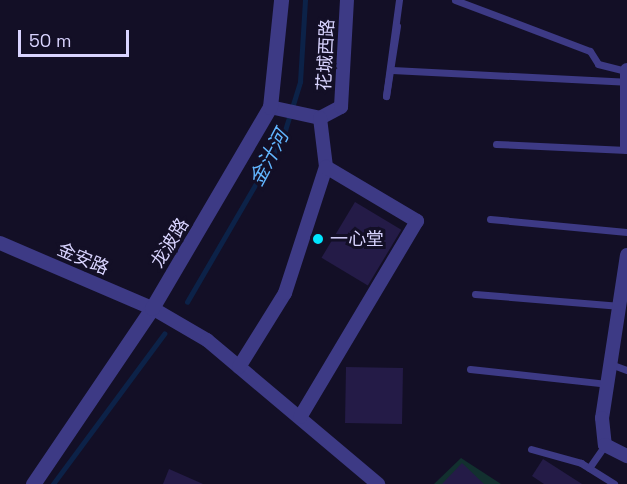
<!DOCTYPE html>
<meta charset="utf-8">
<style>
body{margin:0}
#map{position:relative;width:627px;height:484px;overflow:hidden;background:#130f26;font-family:"Space Grotesk","Noto Sans SC",sans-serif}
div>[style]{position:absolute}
.green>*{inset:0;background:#12302f}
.stream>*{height:4.5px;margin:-2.25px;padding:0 2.25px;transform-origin:2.25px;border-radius:2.25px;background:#0c2248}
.building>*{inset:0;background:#241b47;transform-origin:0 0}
.service>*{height:7px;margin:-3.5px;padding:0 3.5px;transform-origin:3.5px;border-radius:3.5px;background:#3d3a85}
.minor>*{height:14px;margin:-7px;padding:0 7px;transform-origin:7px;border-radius:7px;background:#3d3a85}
.tertiary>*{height:15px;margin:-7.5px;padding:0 7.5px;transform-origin:7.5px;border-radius:7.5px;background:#3d3a85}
.dots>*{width:16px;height:16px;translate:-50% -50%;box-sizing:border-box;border:3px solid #130f26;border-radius:50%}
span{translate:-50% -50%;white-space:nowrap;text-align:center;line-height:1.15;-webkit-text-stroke:6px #130f26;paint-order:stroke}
.street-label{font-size:18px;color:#d9d4ff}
.poi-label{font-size:18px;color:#d9d4ff}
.left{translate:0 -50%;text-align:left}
.water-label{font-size:20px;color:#62b6ff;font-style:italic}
.scale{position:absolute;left:18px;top:30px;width:111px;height:27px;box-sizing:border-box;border:3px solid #d9d4ff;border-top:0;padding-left:8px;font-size:18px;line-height:21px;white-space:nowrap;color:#d9d4ff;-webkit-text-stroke:4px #130f26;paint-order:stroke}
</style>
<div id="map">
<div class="green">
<div style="clip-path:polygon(461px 458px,501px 484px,434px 484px)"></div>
</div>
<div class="stream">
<div style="left:187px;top:302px;width:191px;rotate:-59.8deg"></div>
<div style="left:283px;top:137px;width:58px;rotate:-72.8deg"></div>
<div style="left:300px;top:82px;width:82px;rotate:-86.5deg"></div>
<div style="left:53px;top:484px;width:187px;rotate:-53.5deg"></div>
</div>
<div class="building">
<div style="left:355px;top:202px;width:54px;height:65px;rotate:31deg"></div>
<div style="left:346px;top:367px;width:57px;height:56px;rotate:1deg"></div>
<div style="clip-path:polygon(543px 459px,582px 484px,544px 484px,532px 476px)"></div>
<div style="clip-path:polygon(462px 463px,484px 484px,442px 484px)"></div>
<div style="clip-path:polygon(169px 469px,203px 484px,163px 484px)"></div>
</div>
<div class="service">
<div style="left:455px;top:0;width:144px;rotate:20.7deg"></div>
<div style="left:590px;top:51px;width:15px;rotate:58deg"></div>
<div style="left:598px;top:64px;width:30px;rotate:14deg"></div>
<div style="left:397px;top:26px;width:71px;rotate:98.9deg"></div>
<div style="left:386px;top:96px;width:97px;rotate:-82.3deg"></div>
<div style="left:392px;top:70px;width:234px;rotate:2.9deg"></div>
<div style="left:496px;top:144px;width:131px;rotate:2.6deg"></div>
<div style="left:490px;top:219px;width:138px;rotate:5.4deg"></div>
<div style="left:475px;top:294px;width:146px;rotate:4.7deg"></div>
<div style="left:613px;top:365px;width:15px;rotate:20deg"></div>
<div style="left:470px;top:369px;width:140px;rotate:6.2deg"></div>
<div style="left:531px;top:449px;width:52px;rotate:15.6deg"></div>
<div style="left:581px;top:463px;width:39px;rotate:32deg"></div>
<div style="left:589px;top:468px;width:28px;rotate:-55deg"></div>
</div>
<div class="minor">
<div style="left:627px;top:70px;width:77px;rotate:90deg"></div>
<div style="left:270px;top:107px;width:51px;rotate:12.4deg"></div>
<div style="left:320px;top:118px;width:24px;rotate:-28deg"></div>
<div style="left:341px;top:107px;width:107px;rotate:-86.8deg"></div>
<div style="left:320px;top:118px;width:49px;rotate:83deg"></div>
<div style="left:0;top:243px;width:165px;rotate:23.2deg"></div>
<div style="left:152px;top:308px;width:64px;rotate:30.2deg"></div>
<div style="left:207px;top:340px;width:224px;rotate:40.1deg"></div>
<div style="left:627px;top:255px;width:165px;rotate:98.7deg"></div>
<div style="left:602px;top:418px;width:27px;rotate:84deg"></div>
<div style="left:605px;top:445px;width:25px;rotate:27deg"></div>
<div style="left:239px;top:367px;width:87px;rotate:-58.1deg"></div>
<div style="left:285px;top:293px;width:133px;rotate:-72deg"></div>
<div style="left:326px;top:167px;width:106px;rotate:30.7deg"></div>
<div style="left:417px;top:221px;width:228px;rotate:120.8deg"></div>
</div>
<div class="tertiary">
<div style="left:33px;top:484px;width:212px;rotate:-55.9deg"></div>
<div style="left:152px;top:308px;width:233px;rotate:-59.6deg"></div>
<div style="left:270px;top:107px;width:108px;rotate:-84.1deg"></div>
</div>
<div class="dots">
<div style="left:318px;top:239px;background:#00e5ff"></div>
</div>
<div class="street-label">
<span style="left:326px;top:55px;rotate:-87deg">花城西路</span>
<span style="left:170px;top:243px;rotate:-58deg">龙波路</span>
<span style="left:83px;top:259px;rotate:23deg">金安路</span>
</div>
<div class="poi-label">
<span class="left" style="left:330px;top:239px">一心堂</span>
</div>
<div class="water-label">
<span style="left:269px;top:158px;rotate:-62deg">金汁河</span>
</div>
<div class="scale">50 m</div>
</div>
